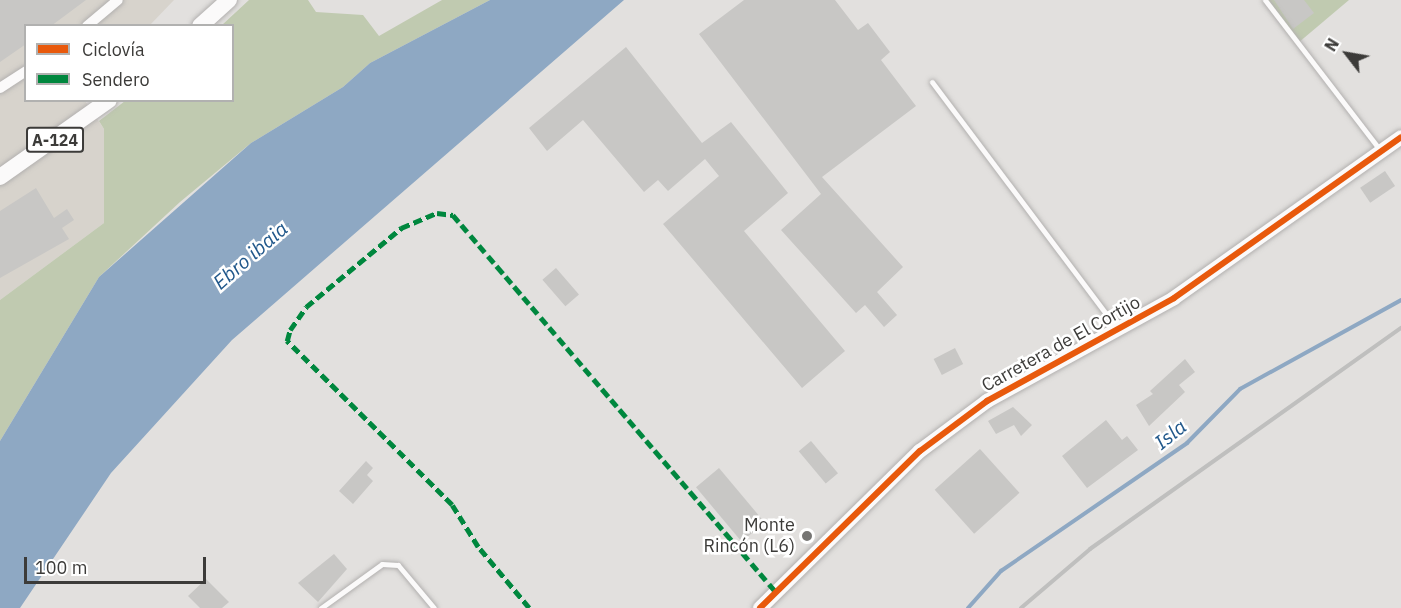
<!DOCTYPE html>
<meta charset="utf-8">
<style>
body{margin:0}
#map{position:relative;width:1401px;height:608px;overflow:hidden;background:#e2e0de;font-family:"IBM Plex Sans",sans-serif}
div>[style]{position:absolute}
.built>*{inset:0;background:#d7d3cc}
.green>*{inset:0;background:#c0cab0}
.water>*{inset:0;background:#8ea8c3}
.stream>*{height:4px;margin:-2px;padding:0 2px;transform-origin:2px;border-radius:2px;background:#8ea8c3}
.building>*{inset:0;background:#c8c7c5;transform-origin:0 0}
.roads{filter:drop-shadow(0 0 2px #b2b0af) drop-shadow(0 0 2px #b2b0af)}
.service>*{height:5px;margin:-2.5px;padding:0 2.5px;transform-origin:2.5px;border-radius:2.5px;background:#fbfafa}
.minor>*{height:10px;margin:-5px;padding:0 5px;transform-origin:5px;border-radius:5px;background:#fbfafa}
.tertiary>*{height:14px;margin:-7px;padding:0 7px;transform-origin:7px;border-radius:7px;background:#fbfafa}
.primary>*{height:16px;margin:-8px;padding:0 8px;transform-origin:8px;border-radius:8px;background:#fbfafa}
.rail>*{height:4px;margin:-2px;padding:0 2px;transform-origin:2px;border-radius:2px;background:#bfbfbe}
.quiet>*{height:4.5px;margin-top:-2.25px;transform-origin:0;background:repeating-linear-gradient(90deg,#00873e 0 9px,transparent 0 13.5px)}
.cycleway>*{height:6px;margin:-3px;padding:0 3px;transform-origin:3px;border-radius:3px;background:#e8590c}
.dots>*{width:16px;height:16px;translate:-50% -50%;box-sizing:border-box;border:3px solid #fff;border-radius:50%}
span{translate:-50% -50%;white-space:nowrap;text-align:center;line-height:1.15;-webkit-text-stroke:5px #fff;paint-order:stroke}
.shield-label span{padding:2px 4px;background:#fff;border:2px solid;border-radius:4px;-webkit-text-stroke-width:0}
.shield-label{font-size:16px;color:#3c3b39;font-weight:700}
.street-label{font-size:18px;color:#3c3b39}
.poi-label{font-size:18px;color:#3c3b39}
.right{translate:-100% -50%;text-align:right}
.water-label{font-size:20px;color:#21588b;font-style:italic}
.legend{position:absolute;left:24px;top:24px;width:210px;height:78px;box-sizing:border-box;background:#fff;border:2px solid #b1b1b0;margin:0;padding:8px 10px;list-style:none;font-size:18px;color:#3c3b39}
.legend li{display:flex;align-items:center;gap:12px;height:30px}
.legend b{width:30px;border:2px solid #b1b1b0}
.north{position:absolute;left:1317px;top:24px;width:60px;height:60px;-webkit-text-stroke:4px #fff;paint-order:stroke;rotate:301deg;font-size:16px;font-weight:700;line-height:24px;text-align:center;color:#3c3b39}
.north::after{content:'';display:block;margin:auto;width:21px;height:27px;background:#3c3b39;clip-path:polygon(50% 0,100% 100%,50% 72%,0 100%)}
.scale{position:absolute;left:24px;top:557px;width:182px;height:27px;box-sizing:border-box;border:3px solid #3c3b39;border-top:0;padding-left:8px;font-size:18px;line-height:21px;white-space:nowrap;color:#3c3b39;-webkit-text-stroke:4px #fff;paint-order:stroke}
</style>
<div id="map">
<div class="built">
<div style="clip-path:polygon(0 0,174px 0,150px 25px,26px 26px,26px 100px,85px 101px,104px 129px,104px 223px,0 300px)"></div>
</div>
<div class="green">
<div style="clip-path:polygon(249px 0,308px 0,316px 12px,363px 15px,379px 36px,442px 0,490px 0,370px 63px,343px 87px,251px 143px,180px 202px,99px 277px,0 441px,0 300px,104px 223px,104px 129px,99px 121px,125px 101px,232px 100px,232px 26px,222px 25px)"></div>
<div style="clip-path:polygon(1266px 0,1349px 0,1298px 43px)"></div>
</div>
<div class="water">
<div style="clip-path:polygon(490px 0,624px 0,232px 340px,111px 473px,20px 608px,0 608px,0 441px,99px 277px,251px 143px,343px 87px,370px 63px)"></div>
</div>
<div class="stream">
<div style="left:968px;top:608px;width:50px;rotate:-48.3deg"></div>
<div style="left:1001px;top:571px;width:226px;rotate:-34.5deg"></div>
<div style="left:1187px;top:443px;width:76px;rotate:-45.5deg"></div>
<div style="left:1240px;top:389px;width:184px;rotate:-28.9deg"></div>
</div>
<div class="building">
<div style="clip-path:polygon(0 0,86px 0,51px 26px,26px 26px,26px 44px,0 62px)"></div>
<div style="clip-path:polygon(744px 0,835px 0,858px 30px,868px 23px,890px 52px,881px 60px,916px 106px,822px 177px,903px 267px,877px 292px,897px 315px,884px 327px,865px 305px,856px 313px,781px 230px,821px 194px,699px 34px)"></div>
<div style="clip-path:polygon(1274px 0,1304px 0,1314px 13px,1293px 29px)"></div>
<div style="clip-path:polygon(626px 47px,702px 143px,731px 122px,788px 193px,744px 231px,845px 351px,802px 388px,663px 224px,719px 176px,705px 159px,668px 191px,658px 180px,644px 192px,583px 120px,547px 151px,529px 128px)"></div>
<div style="left:1385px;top:171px;width:18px;height:30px;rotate:56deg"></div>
<div style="clip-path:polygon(36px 188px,54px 218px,67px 209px,74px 220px,62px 228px,69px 239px,0 278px,0 211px)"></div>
<div style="left:556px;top:268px;width:35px;height:18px;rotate:49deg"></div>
<div style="left:955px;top:348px;width:18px;height:24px;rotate:63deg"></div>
<div style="clip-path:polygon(1185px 359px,1195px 372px,1179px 385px,1185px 392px,1149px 426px,1136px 405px,1153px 394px,1150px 391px)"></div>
<div style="clip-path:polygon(1013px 407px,1032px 425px,1021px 436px,1014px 425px,996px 434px,988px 421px)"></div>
<div style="clip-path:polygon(1106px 420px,1122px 440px,1127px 436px,1138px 450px,1087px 488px,1062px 456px)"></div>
<div style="left:811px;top:441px;width:42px;height:16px;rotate:50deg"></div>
<div style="left:980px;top:449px;width:59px;height:61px;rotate:48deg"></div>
<div style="clip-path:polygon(366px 461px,373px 468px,367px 475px,373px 481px,353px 504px,339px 491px)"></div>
<div style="left:719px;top:468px;width:71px;height:30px;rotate:50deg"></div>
<div style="clip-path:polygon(334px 554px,347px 569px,318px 602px,298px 583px)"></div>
<div style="clip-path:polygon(206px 579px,229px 602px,222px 608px,200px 608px,188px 596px)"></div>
</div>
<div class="roads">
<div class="service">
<div style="left:1265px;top:0;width:189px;rotate:52.5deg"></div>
<div style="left:932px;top:82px;width:308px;rotate:53.1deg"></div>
<div style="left:321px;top:608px;width:75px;rotate:-35.8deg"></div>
<div style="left:382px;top:564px;width:16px;rotate:4deg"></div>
<div style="left:398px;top:565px;width:56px;rotate:50.1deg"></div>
</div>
<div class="minor">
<div style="left:87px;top:26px;width:40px;rotate:-40deg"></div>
<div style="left:0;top:88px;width:31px;rotate:-33deg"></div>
</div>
<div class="tertiary">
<div style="left:760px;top:608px;width:224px;rotate:-44.5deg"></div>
<div style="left:920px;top:451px;width:84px;rotate:-36.7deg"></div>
<div style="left:987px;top:401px;width:213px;rotate:-28.8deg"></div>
<div style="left:1174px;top:298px;width:278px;rotate:-35.3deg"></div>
</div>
<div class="primary">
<div style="left:200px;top:26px;width:39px;rotate:-42deg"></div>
<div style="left:0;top:177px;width:133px;rotate:-35.2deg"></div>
</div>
</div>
<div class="rail">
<div style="left:1021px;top:608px;width:91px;rotate:-40.5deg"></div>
<div style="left:1090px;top:549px;width:382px;rotate:-35.4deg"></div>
</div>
<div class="quiet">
<div style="left:529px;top:608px;width:80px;rotate:-129.9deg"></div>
<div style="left:478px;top:547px;width:49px;rotate:-121.8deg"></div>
<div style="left:452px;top:505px;width:233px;rotate:-135.2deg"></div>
<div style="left:287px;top:341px;width:11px;rotate:-75deg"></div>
<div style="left:290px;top:330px;width:28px;rotate:-55deg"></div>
<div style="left:306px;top:307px;width:124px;rotate:-39.7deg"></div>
<div style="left:401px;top:228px;width:39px;rotate:-23deg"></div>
<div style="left:437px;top:213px;width:16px;rotate:7deg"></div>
<div style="left:453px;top:215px;width:496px;rotate:49.4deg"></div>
</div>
<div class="cycleway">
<div style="left:760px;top:608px;width:224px;rotate:-44.5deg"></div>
<div style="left:920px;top:451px;width:84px;rotate:-36.7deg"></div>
<div style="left:987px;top:401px;width:213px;rotate:-28.8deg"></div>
<div style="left:1174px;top:298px;width:278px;rotate:-35.3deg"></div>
</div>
<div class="dots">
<div style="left:807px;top:536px;background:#767573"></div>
</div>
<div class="shield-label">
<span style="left:55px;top:140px">A-124</span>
</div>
<div class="street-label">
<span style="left:1061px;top:344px;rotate:-29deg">Carretera de El Cortijo</span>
</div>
<div class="poi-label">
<span class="right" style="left:795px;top:536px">Monte<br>Rincón (L6)</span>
</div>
<div class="water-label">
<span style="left:250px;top:255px;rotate:-41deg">Ebro ibaia</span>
<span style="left:1170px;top:434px;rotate:-39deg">Isla</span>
</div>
<ul class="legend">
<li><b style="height:8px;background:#e8590c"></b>Ciclovía</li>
<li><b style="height:8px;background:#00873e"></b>Sendero</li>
</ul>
<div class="north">N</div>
<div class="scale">100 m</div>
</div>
